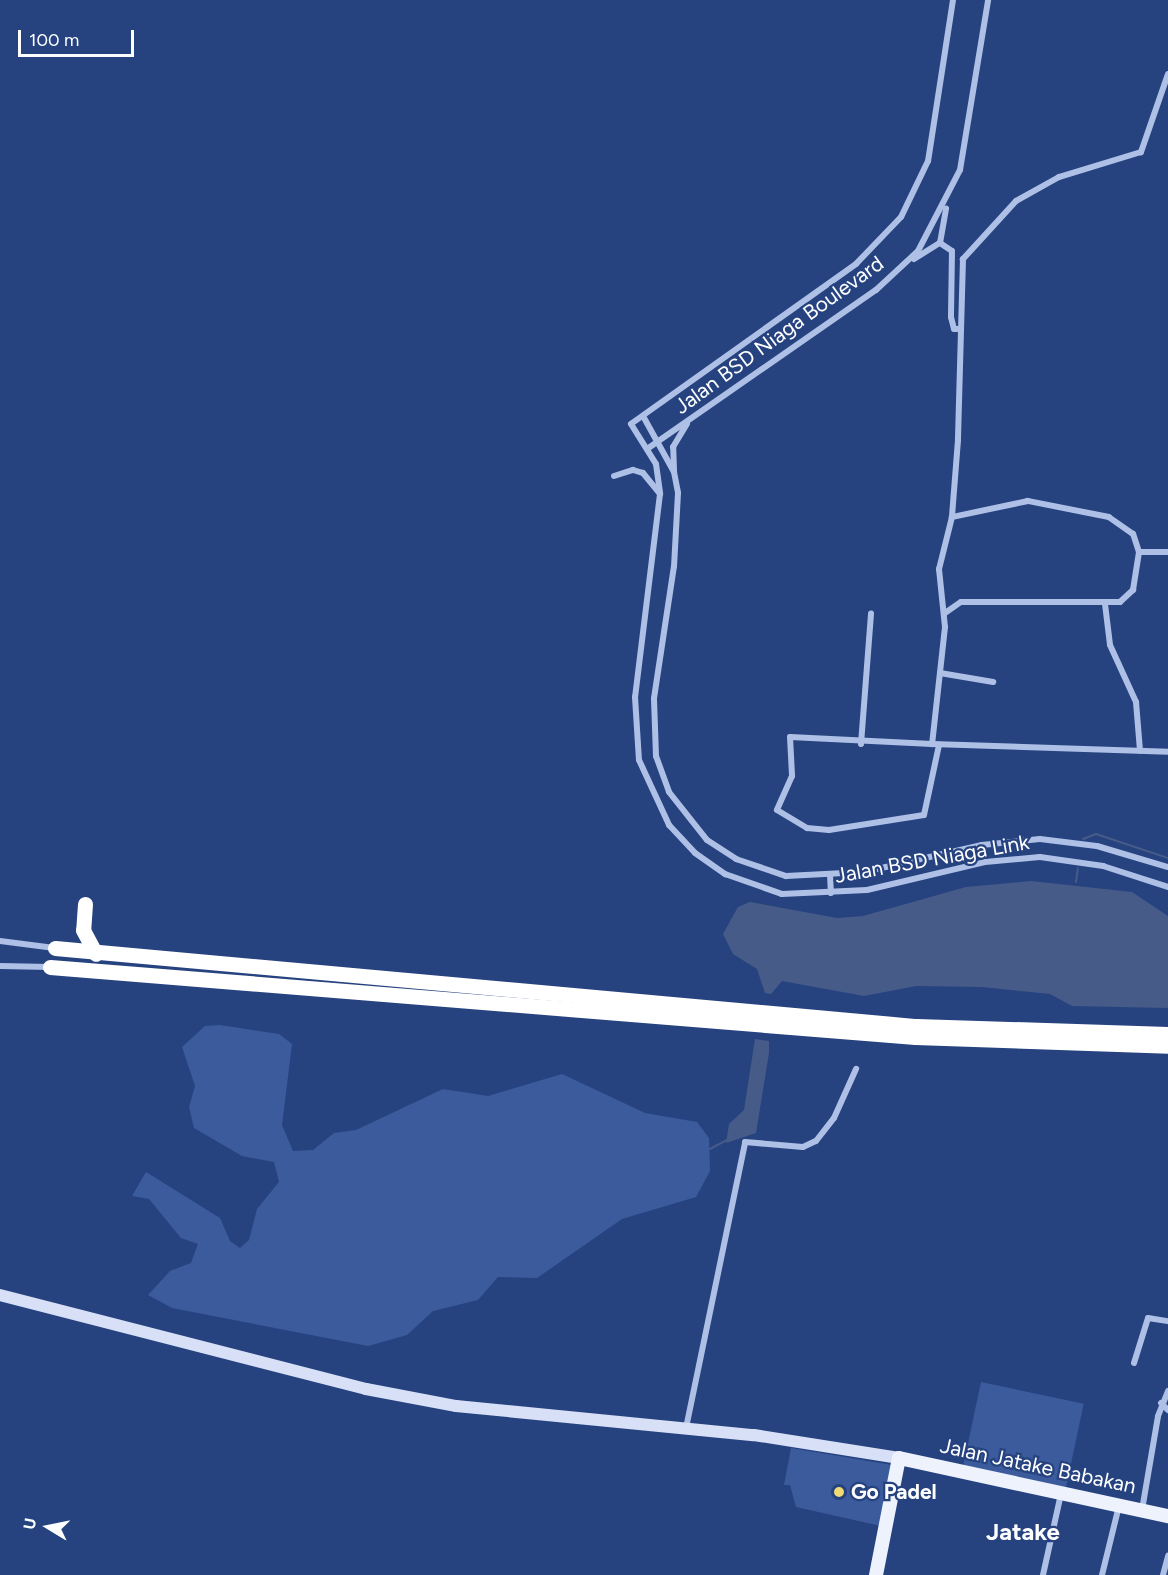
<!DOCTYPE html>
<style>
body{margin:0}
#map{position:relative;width:1168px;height:1575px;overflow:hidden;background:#264380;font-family:Figtree,sans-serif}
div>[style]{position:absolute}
.green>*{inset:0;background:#3b5b9d;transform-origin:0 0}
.water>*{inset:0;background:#475b88}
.stream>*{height:2px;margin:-1px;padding:0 1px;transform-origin:1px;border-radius:1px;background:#475b88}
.street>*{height:6px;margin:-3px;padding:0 3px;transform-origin:3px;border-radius:3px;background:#aec0e6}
.secondary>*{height:12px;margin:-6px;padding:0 6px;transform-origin:6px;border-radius:6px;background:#d7e0f6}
.primary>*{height:14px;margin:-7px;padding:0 7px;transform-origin:7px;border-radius:7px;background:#eef2fd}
.highway>*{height:15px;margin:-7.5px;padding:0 7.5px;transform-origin:7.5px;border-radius:7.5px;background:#fff}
.dots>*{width:16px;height:16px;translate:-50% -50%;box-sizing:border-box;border:3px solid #264380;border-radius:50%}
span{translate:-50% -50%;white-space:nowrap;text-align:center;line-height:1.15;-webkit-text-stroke:4.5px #264380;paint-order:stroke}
.street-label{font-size:21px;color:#fff}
.poi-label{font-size:21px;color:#fff;font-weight:700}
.left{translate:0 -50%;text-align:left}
.quarter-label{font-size:24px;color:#fff;font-weight:700}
.north{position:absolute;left:18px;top:1497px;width:60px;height:60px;-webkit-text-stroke:4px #264380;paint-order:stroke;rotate:280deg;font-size:16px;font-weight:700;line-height:24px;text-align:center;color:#fff}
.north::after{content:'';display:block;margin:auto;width:21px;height:27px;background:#fff;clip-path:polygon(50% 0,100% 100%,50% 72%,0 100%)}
.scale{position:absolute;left:18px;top:30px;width:116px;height:27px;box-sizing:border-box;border:3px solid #fff;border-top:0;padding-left:8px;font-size:18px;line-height:21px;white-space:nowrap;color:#fff;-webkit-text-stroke:4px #264380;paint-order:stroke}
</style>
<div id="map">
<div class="green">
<div style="clip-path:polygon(220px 1025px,279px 1034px,292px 1044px,282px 1125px,293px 1151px,313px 1150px,334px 1133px,356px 1130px,443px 1089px,488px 1096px,562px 1074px,645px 1113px,697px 1122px,709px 1138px,710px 1171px,696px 1197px,622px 1219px,537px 1278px,498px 1277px,478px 1300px,433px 1311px,407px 1335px,368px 1346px,172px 1308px,148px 1295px,170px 1271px,191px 1263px,198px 1244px,181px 1238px,149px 1199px,132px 1196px,146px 1172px,220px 1218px,230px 1241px,240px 1248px,249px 1240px,257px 1209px,279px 1182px,274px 1162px,242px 1156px,194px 1128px,189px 1107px,195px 1086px,182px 1047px,205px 1026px)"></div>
<div style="left:981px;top:1382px;width:105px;height:86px;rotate:12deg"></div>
<div style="clip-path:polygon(791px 1448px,892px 1465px,881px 1526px,796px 1507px,790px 1485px,784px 1485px)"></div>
</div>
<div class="water">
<div style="clip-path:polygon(1031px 881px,1132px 892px,1168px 916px,1168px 1008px,1072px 1006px,1050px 994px,982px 987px,916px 986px,864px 996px,782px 981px,771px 994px,765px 993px,757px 969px,733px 954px,723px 934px,738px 907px,750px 902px,837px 918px,863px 916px,966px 887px)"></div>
<div style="clip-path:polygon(755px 1039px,769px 1041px,769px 1053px,756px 1133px,726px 1143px,729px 1124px,744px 1110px)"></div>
</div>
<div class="stream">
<div style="left:1083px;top:839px;width:14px;rotate:-21deg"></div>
<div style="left:1096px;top:834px;width:76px;rotate:18.4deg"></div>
<div style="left:1076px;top:882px;width:14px;rotate:-82deg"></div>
<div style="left:710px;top:1149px;width:19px;rotate:-28deg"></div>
</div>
<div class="street">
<div style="left:953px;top:0;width:163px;rotate:98.8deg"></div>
<div style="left:928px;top:161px;width:62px;rotate:115.7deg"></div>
<div style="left:901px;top:217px;width:65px;rotate:133.8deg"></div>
<div style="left:856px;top:264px;width:276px;rotate:144.6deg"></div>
<div style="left:631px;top:424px;width:47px;rotate:58deg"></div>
<div style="left:656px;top:464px;width:30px;rotate:82deg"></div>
<div style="left:660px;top:494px;width:205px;rotate:97deg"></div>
<div style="left:635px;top:697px;width:63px;rotate:86.4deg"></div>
<div style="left:639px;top:760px;width:72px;rotate:65.2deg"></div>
<div style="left:669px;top:825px;width:38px;rotate:47deg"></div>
<div style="left:695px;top:853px;width:37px;rotate:35deg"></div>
<div style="left:725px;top:874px;width:60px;rotate:19.3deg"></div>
<div style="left:782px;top:894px;width:85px;rotate:-2.7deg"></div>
<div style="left:867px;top:890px;width:121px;rotate:-13.3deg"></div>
<div style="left:985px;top:862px;width:55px;rotate:-5.2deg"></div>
<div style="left:1040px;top:857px;width:64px;rotate:8.1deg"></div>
<div style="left:1103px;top:866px;width:68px;rotate:17.9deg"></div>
<div style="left:1168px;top:74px;width:83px;rotate:109.1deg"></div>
<div style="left:1141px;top:152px;width:86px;rotate:163deg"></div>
<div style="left:1059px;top:177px;width:49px;rotate:150.8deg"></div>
<div style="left:1016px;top:201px;width:79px;rotate:132.4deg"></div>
<div style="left:963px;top:259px;width:181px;rotate:91.6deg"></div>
<div style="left:958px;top:440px;width:77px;rotate:94.5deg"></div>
<div style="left:952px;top:517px;width:54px;rotate:104deg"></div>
<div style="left:939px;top:569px;width:58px;rotate:84.1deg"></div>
<div style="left:945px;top:627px;width:118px;rotate:96.3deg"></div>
<div style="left:932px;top:744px;width:236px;rotate:1.9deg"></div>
<div style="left:940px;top:243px;width:35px;rotate:-80deg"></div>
<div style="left:914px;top:259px;width:31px;rotate:-32deg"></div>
<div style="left:940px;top:243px;width:14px;rotate:34deg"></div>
<div style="left:952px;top:251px;width:66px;rotate:90.9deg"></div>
<div style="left:951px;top:317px;width:12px;rotate:76deg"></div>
<div style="left:954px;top:329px;width:6px"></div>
<div style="left:643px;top:416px;width:64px;rotate:61deg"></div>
<div style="left:674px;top:472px;width:21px;rotate:79deg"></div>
<div style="left:678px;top:493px;width:73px;rotate:93.1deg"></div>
<div style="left:674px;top:566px;width:134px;rotate:98.6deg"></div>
<div style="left:654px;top:699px;width:57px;rotate:88deg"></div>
<div style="left:656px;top:756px;width:38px;rotate:70deg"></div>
<div style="left:669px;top:792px;width:61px;rotate:51.6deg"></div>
<div style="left:707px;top:840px;width:35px;rotate:33deg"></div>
<div style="left:736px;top:859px;width:53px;rotate:18.8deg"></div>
<div style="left:786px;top:876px;width:78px;rotate:-2.9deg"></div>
<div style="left:864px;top:872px;width:121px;rotate:-12.9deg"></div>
<div style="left:982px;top:845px;width:58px;rotate:-5.9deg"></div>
<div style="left:1040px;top:839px;width:57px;rotate:7deg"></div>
<div style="left:1097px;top:846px;width:74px;rotate:16.5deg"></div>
<div style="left:647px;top:449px;width:279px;rotate:-34.8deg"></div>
<div style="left:876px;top:290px;width:57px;rotate:-42.9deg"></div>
<div style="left:918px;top:251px;width:91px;rotate:-62.6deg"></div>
<div style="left:960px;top:170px;width:172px;rotate:-80.6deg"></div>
<div style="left:674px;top:470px;width:23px;rotate:-92deg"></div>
<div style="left:673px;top:447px;width:27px;rotate:-59deg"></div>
<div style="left:614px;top:476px;width:20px;rotate:-18deg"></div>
<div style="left:633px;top:470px;width:10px;rotate:17deg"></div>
<div style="left:643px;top:473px;width:27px;rotate:51deg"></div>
<div style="left:1139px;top:552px;width:29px"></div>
<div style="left:1105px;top:604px;width:41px;rotate:83deg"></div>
<div style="left:1110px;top:645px;width:63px;rotate:65.5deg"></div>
<div style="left:1136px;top:702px;width:49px;rotate:85.3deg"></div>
<div style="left:945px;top:613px;width:19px;rotate:-35deg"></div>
<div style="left:961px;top:602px;width:159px"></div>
<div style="left:1120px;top:602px;width:18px;rotate:-43deg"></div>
<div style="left:1133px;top:590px;width:38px;rotate:-81deg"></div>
<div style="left:1139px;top:552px;width:19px;rotate:-108deg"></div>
<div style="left:1133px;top:534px;width:29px;rotate:-145deg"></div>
<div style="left:1109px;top:517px;width:83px;rotate:-168.8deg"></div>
<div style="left:1028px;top:501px;width:78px;rotate:168.1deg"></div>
<div style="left:940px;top:673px;width:54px;rotate:9.6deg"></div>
<div style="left:861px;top:744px;width:131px;rotate:-85.6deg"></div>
<div style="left:932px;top:744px;width:142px;rotate:-177.2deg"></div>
<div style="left:790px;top:737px;width:39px;rotate:87deg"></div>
<div style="left:792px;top:776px;width:37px;rotate:114deg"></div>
<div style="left:777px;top:810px;width:35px;rotate:31deg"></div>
<div style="left:807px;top:828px;width:22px;rotate:5deg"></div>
<div style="left:829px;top:830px;width:96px;rotate:-9deg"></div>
<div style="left:924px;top:815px;width:72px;rotate:-77.9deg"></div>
<div style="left:830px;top:875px;width:18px;rotate:87deg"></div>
<div style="left:0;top:941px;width:55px;rotate:7.3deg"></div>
<div style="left:0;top:966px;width:50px;rotate:1.1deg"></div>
<div style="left:1134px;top:1363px;width:47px;rotate:-72.7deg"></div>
<div style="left:1148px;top:1318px;width:20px;rotate:9deg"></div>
<div style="left:1161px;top:1403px;width:10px;rotate:45deg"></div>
<div style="left:686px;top:1428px;width:292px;rotate:-78.3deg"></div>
<div style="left:745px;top:1142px;width:58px;rotate:4.9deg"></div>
<div style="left:803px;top:1147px;width:14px;rotate:-25deg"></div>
<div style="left:816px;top:1141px;width:29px;rotate:-52deg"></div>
<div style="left:834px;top:1118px;width:54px;rotate:-65.8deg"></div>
<div style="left:1142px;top:1510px;width:95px;rotate:-80.3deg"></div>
<div style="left:1158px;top:1416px;width:27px;rotate:-68deg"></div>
<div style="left:1043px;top:1575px;width:83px;rotate:-77.5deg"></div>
<div style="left:1102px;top:1575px;width:71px;rotate:-76.2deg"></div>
<div style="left:1163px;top:1575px;width:20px;rotate:-75deg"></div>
</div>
<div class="secondary">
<div style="left:0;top:1295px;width:378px;rotate:14.4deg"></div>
<div style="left:366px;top:1389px;width:92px;rotate:10.7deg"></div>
<div style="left:456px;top:1406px;width:299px;rotate:5.6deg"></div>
<div style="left:754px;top:1435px;width:147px;rotate:9deg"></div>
</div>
<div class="primary">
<div style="left:876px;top:1575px;width:119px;rotate:-78.9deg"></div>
<div style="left:899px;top:1458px;width:275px;rotate:12.2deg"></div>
</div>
<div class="highway">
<div style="left:85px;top:904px;width:26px;rotate:94deg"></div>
<div style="left:83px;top:930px;width:27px;rotate:62deg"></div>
<div style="left:55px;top:948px;width:865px;rotate:5.18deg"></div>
<div style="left:916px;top:1026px;width:252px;rotate:1.8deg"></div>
<div style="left:50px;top:967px;width:868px;rotate:4.63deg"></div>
<div style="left:915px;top:1037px;width:253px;rotate:2deg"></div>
</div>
<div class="dots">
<div style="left:839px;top:1492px;background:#efda73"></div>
</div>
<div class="street-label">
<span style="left:779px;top:335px;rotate:-36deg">Jalan BSD Niaga Boulevard</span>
<span style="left:932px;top:859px;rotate:-10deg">Jalan BSD Niaga Link</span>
<span style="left:1038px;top:1466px;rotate:12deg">Jalan Jatake Babakan</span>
</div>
<div class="poi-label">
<span class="left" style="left:851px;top:1492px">Go Padel</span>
</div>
<div class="quarter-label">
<span style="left:1023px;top:1532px">Jatake</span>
</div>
<div class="north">U</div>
<div class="scale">100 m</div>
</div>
